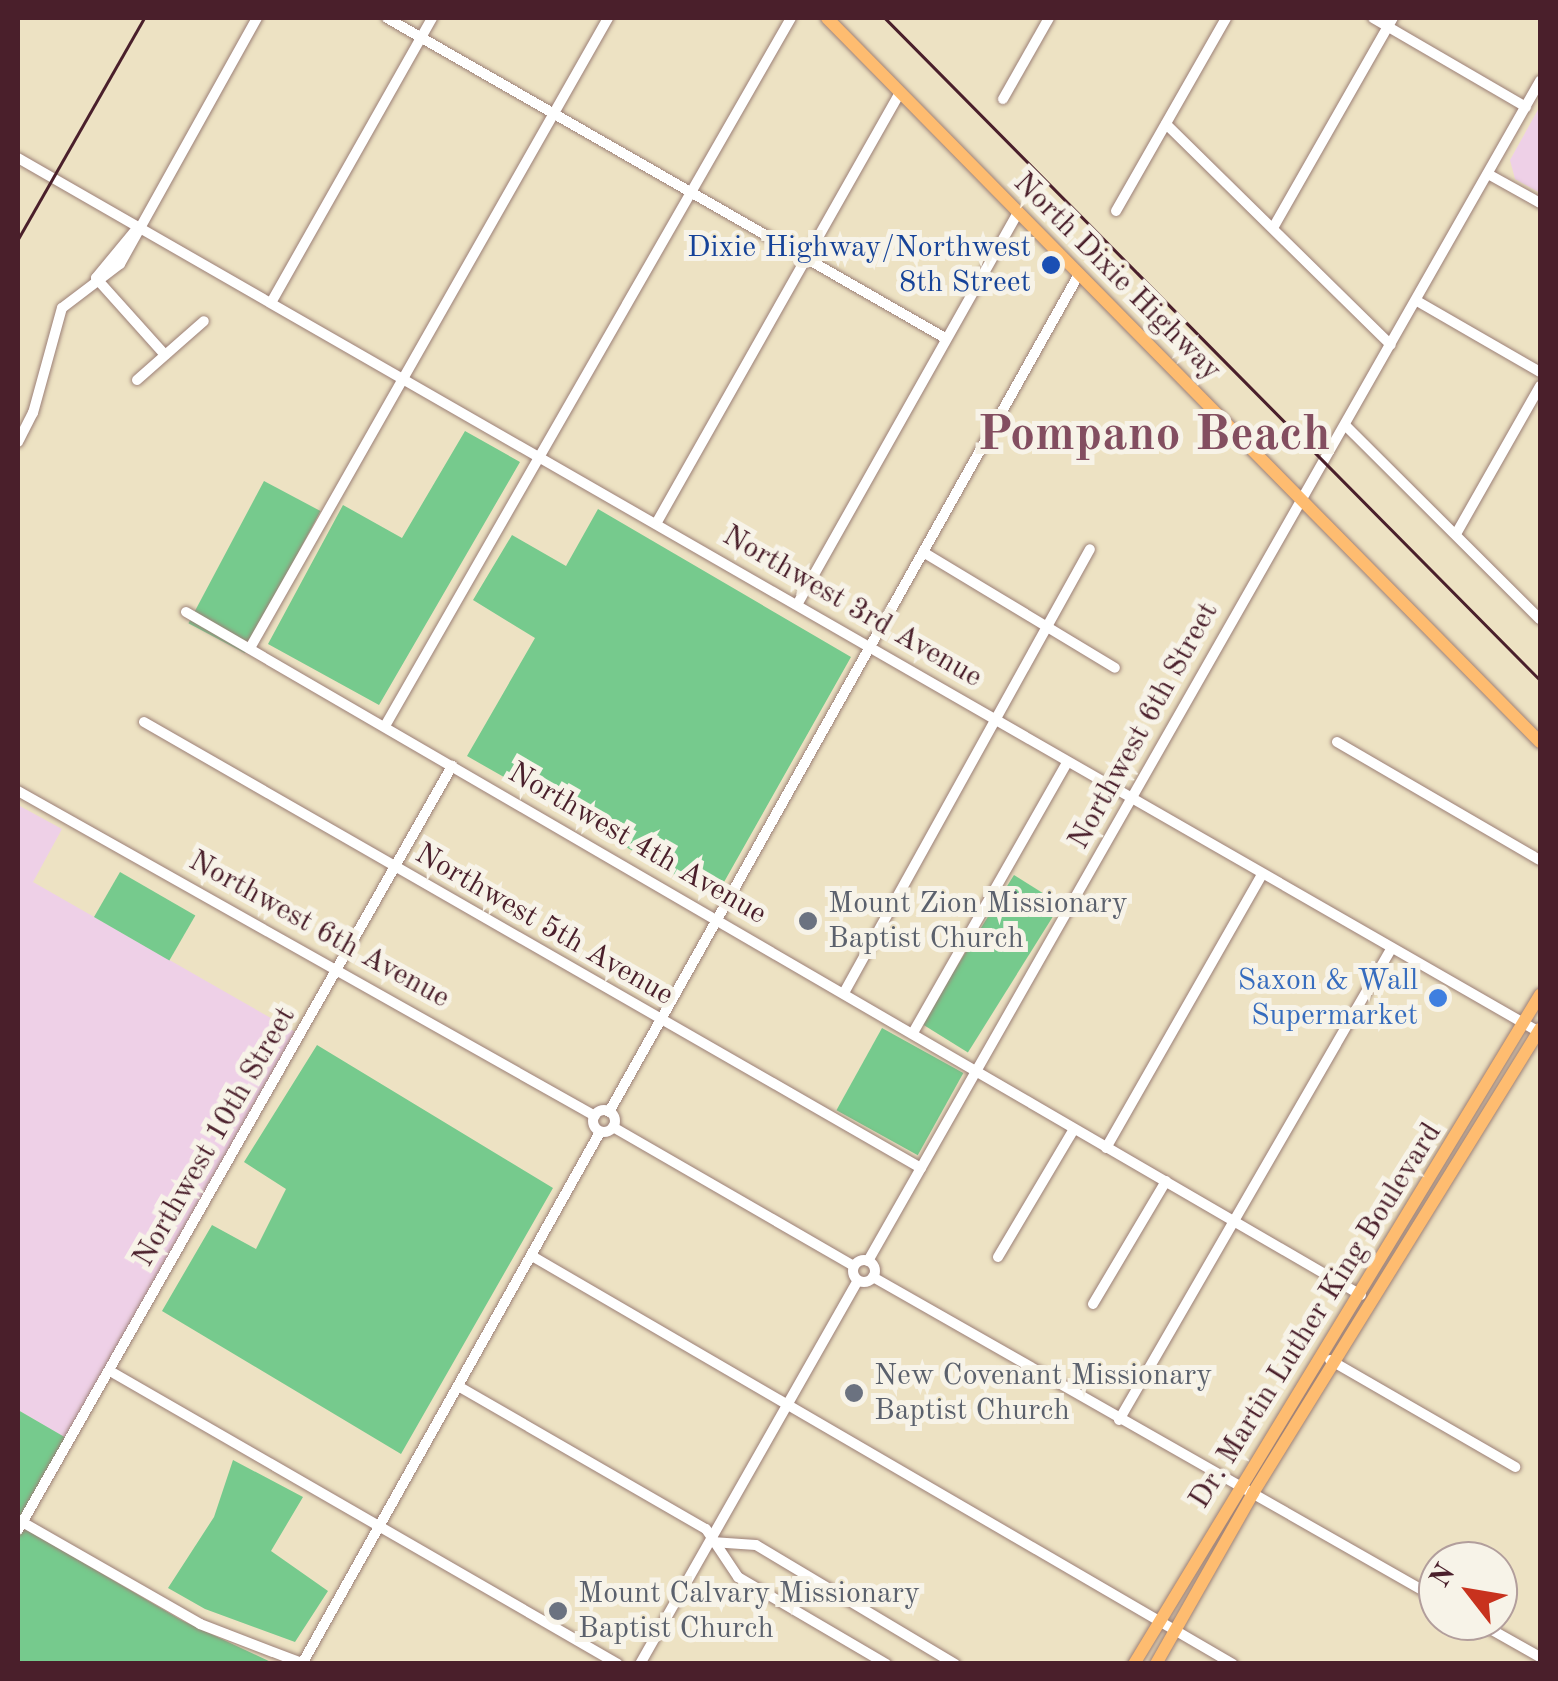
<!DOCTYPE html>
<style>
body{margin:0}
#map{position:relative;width:1558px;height:1681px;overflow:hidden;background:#ede2c3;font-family:"Old Standard TT",serif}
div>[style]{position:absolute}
.built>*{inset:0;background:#eed0e7}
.green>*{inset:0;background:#76ca8d;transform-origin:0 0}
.roads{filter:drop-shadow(0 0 2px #9c8077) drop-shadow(0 0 2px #9c8077)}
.minor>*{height:10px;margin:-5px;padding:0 5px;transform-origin:5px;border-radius:5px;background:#fff}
.minor>.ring{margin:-5px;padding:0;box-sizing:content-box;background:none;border:10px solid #fff;border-radius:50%}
.major>*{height:12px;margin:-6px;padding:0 6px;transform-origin:6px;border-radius:6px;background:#febc70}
.rail>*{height:2.5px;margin:-1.25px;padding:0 1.25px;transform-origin:1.25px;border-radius:1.25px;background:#4a1f2b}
.dots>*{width:28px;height:28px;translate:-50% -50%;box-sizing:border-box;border:5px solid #f7f3e8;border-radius:50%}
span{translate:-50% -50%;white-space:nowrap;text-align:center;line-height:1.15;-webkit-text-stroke:10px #f7f3e8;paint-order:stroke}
.transit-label{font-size:30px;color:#164399}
.right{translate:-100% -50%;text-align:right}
.street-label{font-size:30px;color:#4a1f2b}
.worship-label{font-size:30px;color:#5b616d}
.left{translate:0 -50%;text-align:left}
.shop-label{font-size:30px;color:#366cbe}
.town-label{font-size:50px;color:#834e60;font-weight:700}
.frame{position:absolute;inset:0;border:20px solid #4a1f2b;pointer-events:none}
.north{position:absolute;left:1418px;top:1541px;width:100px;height:100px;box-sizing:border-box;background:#f7f3e8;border:2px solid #b29e9c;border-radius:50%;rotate:301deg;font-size:28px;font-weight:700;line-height:40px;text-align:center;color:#4a1f2b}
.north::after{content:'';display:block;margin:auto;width:35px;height:45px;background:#c8321e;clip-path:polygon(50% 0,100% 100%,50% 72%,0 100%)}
</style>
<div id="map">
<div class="built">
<div style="clip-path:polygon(1540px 106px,1540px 193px,1515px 179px,1510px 160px)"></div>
<div style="clip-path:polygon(18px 805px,62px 829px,33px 882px,297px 1033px,67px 1439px,18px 1410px)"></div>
</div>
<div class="green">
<div style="clip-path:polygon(465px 431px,520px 462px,379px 705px,268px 644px,343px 505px,402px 538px)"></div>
<div style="left:264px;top:481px;width:64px;height:161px;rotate:28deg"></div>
<div style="clip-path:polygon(598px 509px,851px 657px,715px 898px,467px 756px,535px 638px,473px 600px,512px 535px,566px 566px)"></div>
<div style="left:120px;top:872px;width:87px;height:52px;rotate:30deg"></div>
<div style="left:1014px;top:875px;width:55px;height:175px;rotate:32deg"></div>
<div style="left:882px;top:1028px;width:93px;height:94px;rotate:29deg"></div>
<div style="clip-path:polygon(317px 1045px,553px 1188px,401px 1454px,162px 1311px,212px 1225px,256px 1249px,286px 1189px,244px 1162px)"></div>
<div style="clip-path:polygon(18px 1410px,68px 1439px,19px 1525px,181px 1620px,273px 1663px,18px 1663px)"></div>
<div style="clip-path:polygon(233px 1460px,303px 1497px,271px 1551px,328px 1591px,295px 1642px,205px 1609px,168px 1588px,214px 1517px)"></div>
</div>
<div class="roads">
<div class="minor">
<div style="left:387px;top:18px;width:643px;rotate:29.83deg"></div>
<div style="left:1373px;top:18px;width:177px;rotate:30.2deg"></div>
<div style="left:1003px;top:99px;width:93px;rotate:-60.4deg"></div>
<div style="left:1166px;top:124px;width:315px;rotate:44.5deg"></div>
<div style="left:18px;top:158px;width:1754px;rotate:29.88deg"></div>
<div style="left:1488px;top:174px;width:60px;rotate:29.1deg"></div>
<div style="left:1116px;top:211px;width:222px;rotate:-60.3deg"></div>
<div style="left:1273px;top:228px;width:242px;rotate:-60.3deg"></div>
<div style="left:96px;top:278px;width:103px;rotate:48.1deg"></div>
<div style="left:96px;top:278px;width:66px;rotate:-50.5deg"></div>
<div style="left:272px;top:301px;width:325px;rotate:-60.5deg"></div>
<div style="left:1417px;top:301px;width:142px;rotate:30deg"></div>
<div style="left:137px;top:380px;width:89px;rotate:-41.4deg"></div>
<div style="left:1345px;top:425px;width:275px;rotate:44.9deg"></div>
<div style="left:18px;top:442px;width:33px;rotate:-63deg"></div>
<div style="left:33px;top:413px;width:109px;rotate:-74.6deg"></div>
<div style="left:62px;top:308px;width:73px;rotate:-37.2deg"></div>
<div style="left:120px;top:264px;width:282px;rotate:-60.9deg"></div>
<div style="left:657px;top:522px;width:493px;rotate:-60.5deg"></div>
<div style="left:1456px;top:534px;width:170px;rotate:-60.4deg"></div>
<div style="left:923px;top:552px;width:224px;rotate:31.1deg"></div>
<div style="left:798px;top:603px;width:449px;rotate:-60.6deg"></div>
<div style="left:186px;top:612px;width:1359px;rotate:30.17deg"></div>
<div style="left:250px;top:648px;width:725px;rotate:-60.39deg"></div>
<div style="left:144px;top:722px;width:896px;rotate:29.86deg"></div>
<div style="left:385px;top:726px;width:816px;rotate:-60.17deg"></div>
<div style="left:1337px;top:742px;width:235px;rotate:30.2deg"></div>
<div style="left:18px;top:791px;width:662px;rotate:29.39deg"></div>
<div style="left:845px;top:991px;width:505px;rotate:-61deg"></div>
<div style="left:914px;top:1031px;width:309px;rotate:-60.3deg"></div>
<div class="ring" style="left:593px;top:1110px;width:12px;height:12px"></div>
<div style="left:609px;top:1112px;width:961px;rotate:-60.71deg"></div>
<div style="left:613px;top:1127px;width:278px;rotate:30deg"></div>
<div style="left:1106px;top:1148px;width:314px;rotate:-60.3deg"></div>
<div style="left:532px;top:1256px;width:811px;rotate:30.2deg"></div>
<div style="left:998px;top:1257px;width:149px;rotate:-59.3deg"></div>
<div class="ring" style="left:853px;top:1260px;width:12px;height:12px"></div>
<div style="left:868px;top:1261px;width:1358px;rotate:-60.34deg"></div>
<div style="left:873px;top:1277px;width:650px;rotate:29.68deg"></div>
<div style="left:1093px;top:1304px;width:143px;rotate:-59.3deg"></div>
<div style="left:1330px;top:1360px;width:214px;rotate:30deg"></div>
<div style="left:110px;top:1371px;width:586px;rotate:29.98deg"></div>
<div style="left:458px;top:1386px;width:286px;rotate:30deg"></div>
<div style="left:706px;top:1529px;width:58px;rotate:56.3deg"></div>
<div style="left:738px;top:1577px;width:172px;rotate:30.4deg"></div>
<div style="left:1119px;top:1420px;width:544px;rotate:-59.99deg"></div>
<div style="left:24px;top:1523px;width:203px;rotate:29.8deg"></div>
<div style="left:200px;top:1624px;width:111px;rotate:21deg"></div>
<div style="left:18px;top:1530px;width:879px;rotate:-60.4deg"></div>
<div style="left:712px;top:1542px;width:44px;rotate:3.9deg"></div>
<div style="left:756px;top:1545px;width:232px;rotate:30.9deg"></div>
<div style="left:1476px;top:1621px;width:73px;rotate:29.4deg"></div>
<div style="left:302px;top:1664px;width:610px;rotate:-60.74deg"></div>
<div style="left:640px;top:1664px;width:441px;rotate:-60.4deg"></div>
</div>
<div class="major">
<div style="left:827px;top:18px;width:1016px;rotate:45.44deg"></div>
<div style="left:1134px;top:1664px;width:783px;rotate:-58.75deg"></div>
<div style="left:1156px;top:1664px;width:197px;rotate:-60.4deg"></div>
<div style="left:1253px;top:1493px;width:546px;rotate:-58.26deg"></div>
</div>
</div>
<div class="rail">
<div style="left:885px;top:18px;width:931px;rotate:45.3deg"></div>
<div style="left:18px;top:239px;width:254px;rotate:-60.3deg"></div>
</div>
<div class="dots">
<div style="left:1051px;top:265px;background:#1a4fb4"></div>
<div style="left:808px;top:921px;background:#6b7280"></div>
<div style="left:1438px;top:998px;background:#3f7fe0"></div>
<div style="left:854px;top:1393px;background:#6b7280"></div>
<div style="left:558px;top:1611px;background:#6b7280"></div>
</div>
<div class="transit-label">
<span class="right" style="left:1031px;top:265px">Dixie Highway/Northwest<br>8th Street</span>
</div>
<div class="street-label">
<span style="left:1117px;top:277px;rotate:45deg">North Dixie Highway</span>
<span style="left:852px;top:607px;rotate:30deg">Northwest 3rd Avenue</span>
<span style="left:1144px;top:726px;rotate:-61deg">Northwest 6th Street</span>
<span style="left:637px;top:844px;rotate:30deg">Northwest 4th Avenue</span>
<span style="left:544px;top:925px;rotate:30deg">Northwest 5th Avenue</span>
<span style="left:319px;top:930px;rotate:29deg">Northwest 6th Avenue</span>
<span style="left:215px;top:1137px;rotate:-60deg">Northwest 10th Street</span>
<span style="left:1316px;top:1316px;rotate:-58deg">Dr. Martin Luther King Boulevard</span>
</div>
<div class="worship-label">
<span class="left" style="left:828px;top:921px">Mount Zion Missionary<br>Baptist Church</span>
<span class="left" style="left:874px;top:1393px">New Covenant Missionary<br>Baptist Church</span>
<span class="left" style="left:578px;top:1611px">Mount Calvary Missionary<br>Baptist Church</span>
</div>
<div class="shop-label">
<span class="right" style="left:1418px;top:998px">Saxon &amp; Wall<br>Supermarket</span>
</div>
<div class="town-label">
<span style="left:1154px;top:437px">Pompano Beach</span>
</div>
<div class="frame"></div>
<div class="north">N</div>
</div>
